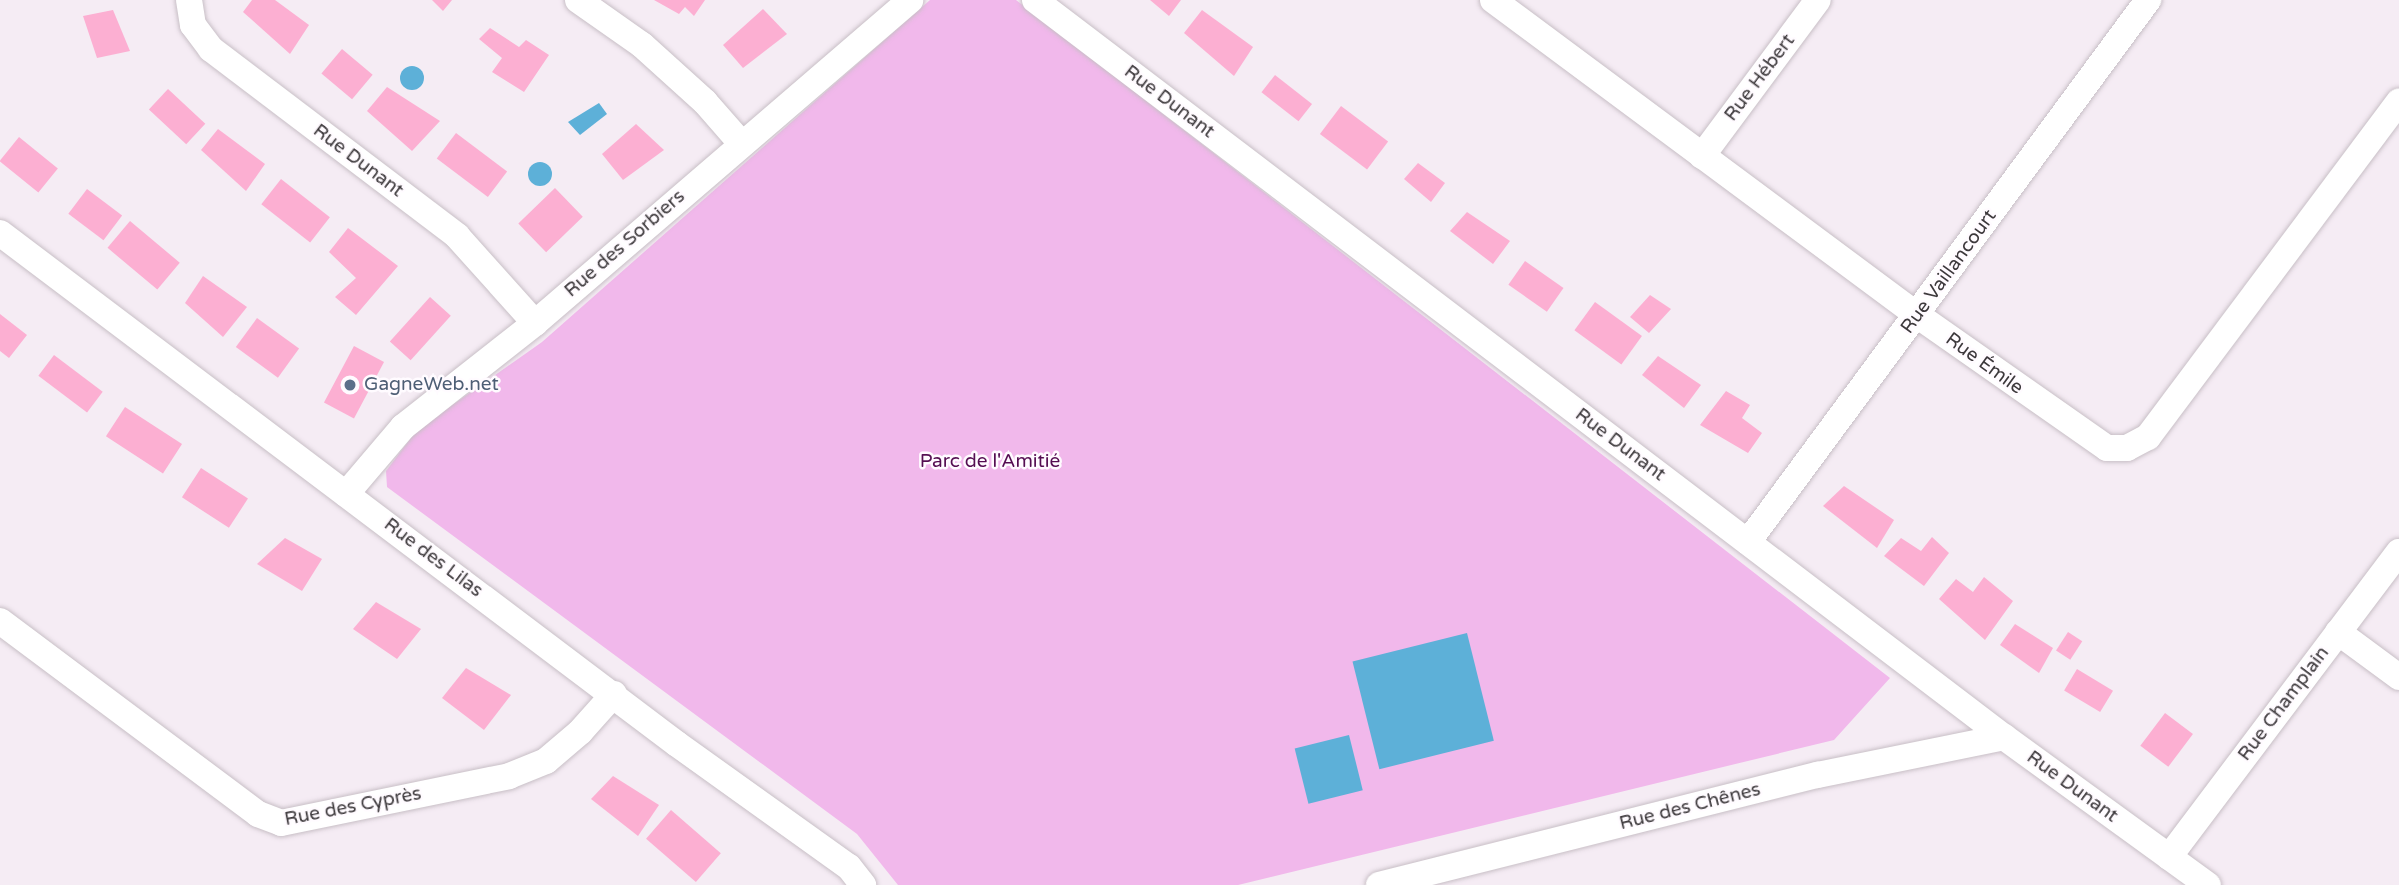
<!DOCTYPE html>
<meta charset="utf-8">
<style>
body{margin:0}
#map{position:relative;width:2399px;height:885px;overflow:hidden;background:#f5ecf4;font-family:"Varela Round",sans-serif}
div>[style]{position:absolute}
.green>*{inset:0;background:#f1b8eb}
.water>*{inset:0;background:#5db0d8;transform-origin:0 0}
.round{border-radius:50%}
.building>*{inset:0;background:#fcafd2;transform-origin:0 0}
.roads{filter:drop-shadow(0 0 2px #c8bfc6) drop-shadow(0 0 2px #c8bfc6)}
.street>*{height:26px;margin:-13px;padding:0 13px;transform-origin:13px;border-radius:13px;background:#fff}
.dots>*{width:19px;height:19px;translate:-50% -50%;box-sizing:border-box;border:4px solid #fffbff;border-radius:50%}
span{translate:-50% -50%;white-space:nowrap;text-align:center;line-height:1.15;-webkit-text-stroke:5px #fffbff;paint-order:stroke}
.street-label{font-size:19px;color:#3d393c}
.service-label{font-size:19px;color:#4e5e75}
.left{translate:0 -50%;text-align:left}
.park-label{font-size:19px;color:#550e52}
</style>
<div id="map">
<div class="green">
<div style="clip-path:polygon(930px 0,1016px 0,1890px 678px,1834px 740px,1238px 885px,898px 885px,857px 834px,387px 487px,386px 471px,417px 430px,542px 342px)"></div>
</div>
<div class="water">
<div class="round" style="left:400px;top:66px;width:24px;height:24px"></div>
<div style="clip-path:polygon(599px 103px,607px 114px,580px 135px,568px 122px)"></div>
<div class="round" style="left:528px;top:162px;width:24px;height:24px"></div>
<div style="left:1467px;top:633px;width:111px;height:118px;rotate:76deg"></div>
<div style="left:1349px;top:735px;width:57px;height:56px;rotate:76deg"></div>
</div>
<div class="building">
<div style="clip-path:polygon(252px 0,275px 0,309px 25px,290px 54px,243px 12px)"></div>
<div style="clip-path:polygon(432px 0,452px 0,443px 11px)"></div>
<div style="clip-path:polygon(654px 0,705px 0,694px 16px,685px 7px,679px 14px)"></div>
<div style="clip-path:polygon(1150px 0,1181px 0,1169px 16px)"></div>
<div style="clip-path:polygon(763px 9px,787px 34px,743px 68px,723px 45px)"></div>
<div style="clip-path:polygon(113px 10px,130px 51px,97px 58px,83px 16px)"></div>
<div style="clip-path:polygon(1202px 10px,1253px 47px,1234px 76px,1184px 33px)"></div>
<div style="clip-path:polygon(490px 28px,519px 47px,526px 40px,549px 55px,524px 92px,492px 72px,502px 58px,479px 39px)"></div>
<div style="left:342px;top:49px;width:40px;height:32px;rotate:40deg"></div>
<div style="left:1275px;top:75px;width:47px;height:22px;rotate:38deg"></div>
<div style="clip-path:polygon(387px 87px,440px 121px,412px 151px,367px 111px)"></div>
<div style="left:168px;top:89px;width:51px;height:28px;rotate:43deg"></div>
<div style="left:1341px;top:106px;width:59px;height:35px;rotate:37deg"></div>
<div style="clip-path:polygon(636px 124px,664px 150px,623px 180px,602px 154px)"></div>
<div style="clip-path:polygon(218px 129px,265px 164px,246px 191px,201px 150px)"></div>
<div style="left:456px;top:133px;width:64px;height:32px;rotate:37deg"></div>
<div style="left:19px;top:137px;width:50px;height:31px;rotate:39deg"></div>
<div style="clip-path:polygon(1418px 163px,1445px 183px,1431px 202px,1404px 179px)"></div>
<div style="left:281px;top:179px;width:62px;height:32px;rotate:38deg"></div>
<div style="left:555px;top:188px;width:40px;height:51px;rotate:46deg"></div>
<div style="left:87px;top:189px;width:44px;height:31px;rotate:37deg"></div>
<div style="clip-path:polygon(1467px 212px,1510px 241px,1493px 264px,1450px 231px)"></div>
<div style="left:130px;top:221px;width:65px;height:35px;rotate:40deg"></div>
<div style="clip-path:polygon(348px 228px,398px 266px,356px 315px,335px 297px,356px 278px,329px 252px)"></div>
<div style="left:1525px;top:261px;width:47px;height:29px;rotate:35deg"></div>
<div style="clip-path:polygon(203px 276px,247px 307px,223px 337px,185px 303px)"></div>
<div style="clip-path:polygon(1650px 295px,1671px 309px,1649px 333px,1630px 317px)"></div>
<div style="left:430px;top:297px;width:28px;height:60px;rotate:42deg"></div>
<div style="left:1595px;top:302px;width:58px;height:35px;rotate:36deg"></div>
<div style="clip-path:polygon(0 314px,27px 335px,9px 358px,0 351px)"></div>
<div style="left:257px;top:318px;width:52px;height:36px;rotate:36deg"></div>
<div style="left:354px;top:346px;width:34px;height:64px;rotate:28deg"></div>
<div style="left:54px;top:355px;width:61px;height:26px;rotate:37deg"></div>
<div style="clip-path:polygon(1658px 356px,1701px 385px,1684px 408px,1642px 375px)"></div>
<div style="clip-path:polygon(1726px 391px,1750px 405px,1742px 418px,1762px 433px,1748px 453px,1700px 425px)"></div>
<div style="left:125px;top:407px;width:68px;height:35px;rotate:33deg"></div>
<div style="left:201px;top:468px;width:56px;height:35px;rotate:33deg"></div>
<div style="clip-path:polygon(1844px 486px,1894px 520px,1877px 548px,1823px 506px)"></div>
<div style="clip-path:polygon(1932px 537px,1949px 553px,1924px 586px,1884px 556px,1901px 538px,1921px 551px)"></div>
<div style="clip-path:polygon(285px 538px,322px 559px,302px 591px,257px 564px)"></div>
<div style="clip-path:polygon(1984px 577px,2013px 601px,1985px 640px,1939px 599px,1956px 579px,1973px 592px)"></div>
<div style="clip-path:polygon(376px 602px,421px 629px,397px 659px,353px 629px)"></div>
<div style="clip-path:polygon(2015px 624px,2053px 648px,2039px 673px,2000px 645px)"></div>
<div style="left:2068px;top:632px;width:17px;height:22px;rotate:33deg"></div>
<div style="clip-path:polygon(466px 668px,511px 695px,484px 730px,442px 698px)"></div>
<div style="left:2077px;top:669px;width:42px;height:25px;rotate:31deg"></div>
<div style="left:2165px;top:713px;width:35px;height:41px;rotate:37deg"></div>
<div style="clip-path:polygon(613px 776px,659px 805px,638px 836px,591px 799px)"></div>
<div style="left:671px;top:810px;width:66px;height:38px;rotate:41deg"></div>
</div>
<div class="roads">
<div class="street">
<div style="left:189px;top:0;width:25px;rotate:81deg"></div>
<div style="left:193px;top:25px;width:30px;rotate:53deg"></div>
<div style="left:211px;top:49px;width:309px;rotate:37.2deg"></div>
<div style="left:457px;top:236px;width:117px;rotate:48.1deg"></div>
<div style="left:578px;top:0;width:78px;rotate:35.1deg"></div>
<div style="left:642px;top:45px;width:85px;rotate:42.1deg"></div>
<div style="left:705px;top:102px;width:53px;rotate:48.8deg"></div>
<div style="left:1035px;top:0;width:1217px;rotate:37.26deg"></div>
<div style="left:2004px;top:737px;width:252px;rotate:36deg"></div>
<div style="left:1493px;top:0;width:528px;rotate:36.61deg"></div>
<div style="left:1917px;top:315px;width:232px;rotate:35deg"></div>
<div style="left:2107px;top:448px;width:20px"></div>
<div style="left:2127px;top:448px;width:24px;rotate:-28deg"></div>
<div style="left:2148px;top:437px;width:419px;rotate:-53.2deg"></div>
<div style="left:1702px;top:156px;width:194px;rotate:-53.4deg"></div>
<div style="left:0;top:233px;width:848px;rotate:37.05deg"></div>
<div style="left:677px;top:744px;width:211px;rotate:35.6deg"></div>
<div style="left:849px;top:867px;width:23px;rotate:52deg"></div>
<div style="left:346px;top:494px;width:88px;rotate:-49.6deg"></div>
<div style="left:403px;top:427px;width:168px;rotate:-38.2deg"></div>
<div style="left:535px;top:323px;width:495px;rotate:-40.7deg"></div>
<div style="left:1748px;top:542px;width:674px;rotate:-53.57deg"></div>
<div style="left:0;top:621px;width:322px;rotate:36.8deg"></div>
<div style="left:258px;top:814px;width:25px;rotate:21deg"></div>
<div style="left:281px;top:823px;width:233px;rotate:-11.6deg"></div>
<div style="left:509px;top:776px;width:40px;rotate:-22deg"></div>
<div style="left:546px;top:761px;width:45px;rotate:-40.5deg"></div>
<div style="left:580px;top:732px;width:51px;rotate:-48.2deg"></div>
<div style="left:2338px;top:632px;width:76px;rotate:36.4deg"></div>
<div style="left:2169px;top:857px;width:382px;rotate:-53deg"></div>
<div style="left:1379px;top:885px;width:453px;rotate:-14.1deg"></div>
<div style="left:1818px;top:775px;width:190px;rotate:-11.5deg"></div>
</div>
</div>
<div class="dots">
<div style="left:350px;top:385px;background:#5c6f8a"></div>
</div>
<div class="street-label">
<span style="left:1760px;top:78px;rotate:-53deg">Rue Hébert</span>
<span style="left:1169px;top:102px;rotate:37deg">Rue Dunant</span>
<span style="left:358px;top:161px;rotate:37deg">Rue Dunant</span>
<span style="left:625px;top:244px;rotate:-41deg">Rue des Sorbiers</span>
<span style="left:1949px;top:272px;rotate:-54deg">Rue Vaillancourt</span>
<span style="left:1984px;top:364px;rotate:36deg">Rue Émile</span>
<span style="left:1620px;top:445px;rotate:37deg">Rue Dunant</span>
<span style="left:433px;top:558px;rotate:37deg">Rue des Lilas</span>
<span style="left:2284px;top:704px;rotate:-53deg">Rue Champlain</span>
<span style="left:2072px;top:787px;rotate:36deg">Rue Dunant</span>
<span style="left:353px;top:807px;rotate:-11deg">Rue des Cyprès</span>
<span style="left:1690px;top:807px;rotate:-14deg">Rue des Chênes</span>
</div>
<div class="service-label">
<span class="left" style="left:364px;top:385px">GagneWeb.net</span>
</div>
<div class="park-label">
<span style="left:990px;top:462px">Parc de l'Amitié</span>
</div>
</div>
